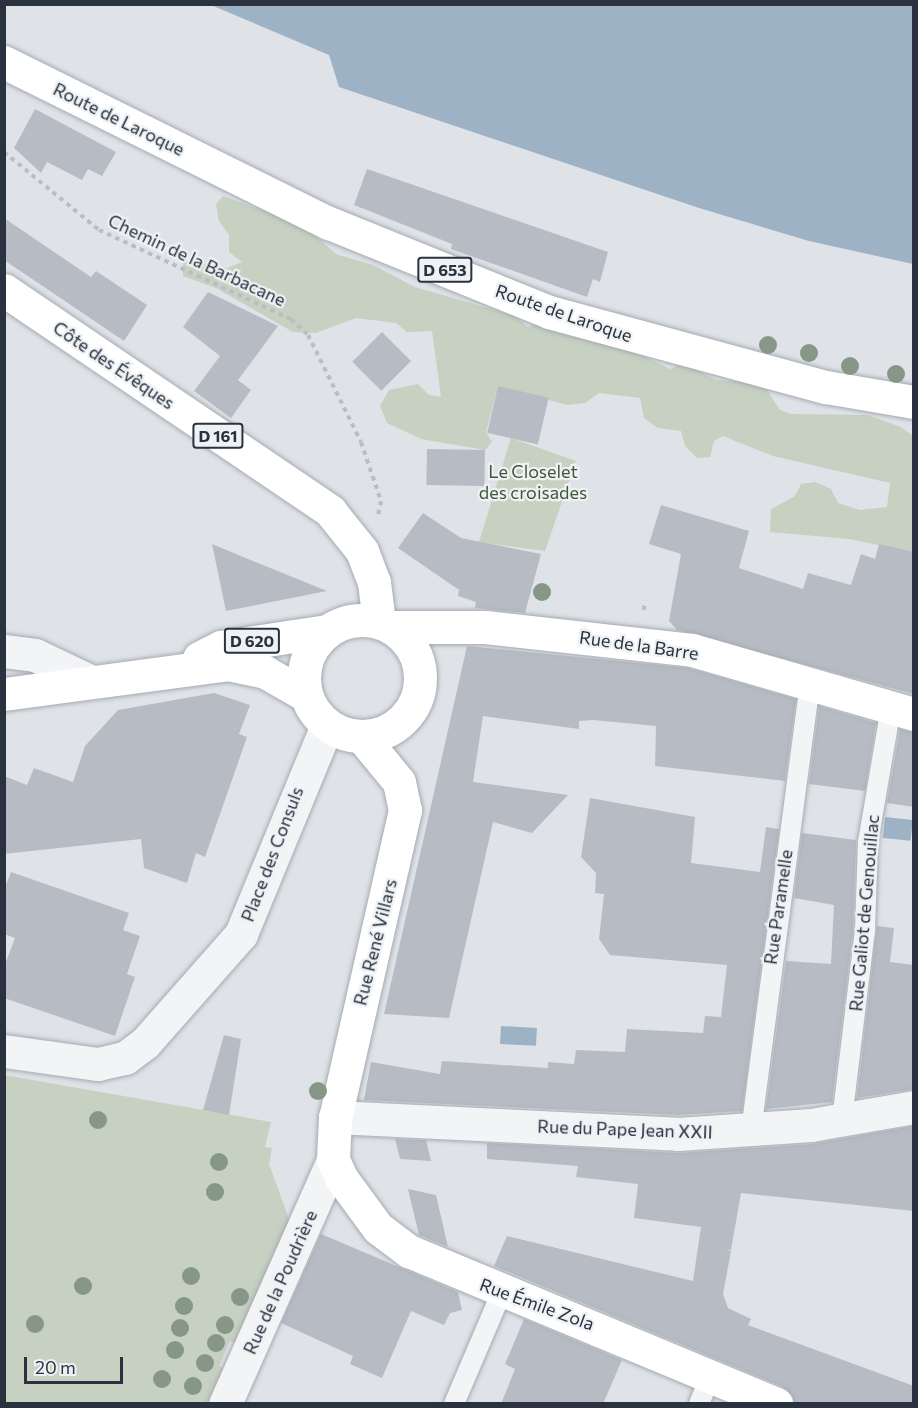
<!DOCTYPE html>
<meta charset="utf-8">
<style>
body{margin:0}
#map{position:relative;width:918px;height:1408px;overflow:hidden;background:#dfe3e8;font-family:Commissioner,sans-serif}
div>[style]{position:absolute}
.green>*{inset:0;background:#c6d1c1}
.water>*{inset:0;background:#9db2c5;transform-origin:0 0}
.building>*{inset:0;background:#b7bcc4;transform-origin:0 0}
.path>*{height:4px;margin-top:-2px;transform-origin:0;background:repeating-linear-gradient(90deg,#babec2 0 4.5px,transparent 0 9px)}
.roads{filter:drop-shadow(0 0 2px #a5aab2) drop-shadow(0 0 2px #a5aab2)}
.service>*{height:20px;margin:-10px;padding:0 10px;transform-origin:10px;border-radius:10px;background:#f2f4f6}
.minor>*{height:33px;margin:-16.5px;padding:0 16.5px;transform-origin:16.5px;border-radius:16.5px;background:#f2f4f6}
.tertiary>*{height:33px;margin:-16.5px;padding:0 16.5px;transform-origin:16.5px;border-radius:16.5px;background:#f2f4f6}
.secondary>*{height:33px;margin:-16.5px;padding:0 16.5px;transform-origin:16.5px;border-radius:16.5px;background:#fff}
.primary>*{height:33px;margin:-16.5px;padding:0 16.5px;transform-origin:16.5px;border-radius:16.5px;background:#fff}
.primary>.ring{margin:-16.5px;padding:0;box-sizing:content-box;background:none;border:33px solid #fff;border-radius:50%}
.trees>*{width:18px;height:18px;margin:-9px;border-radius:50%;background:#879787}
span{translate:-50% -50%;white-space:nowrap;text-align:center;line-height:1.15;-webkit-text-stroke:4.5px #eff2f5;paint-order:stroke}
.shield-label span{padding:2px 4px;background:#eff2f5;border:2px solid;border-radius:4px;-webkit-text-stroke-width:0}
.shield-label{font-size:16px;color:#29323e;font-weight:700}
.street-label{font-size:18px;color:#29323e}
.park-label{font-size:18px;color:#3f5837}
.frame{position:absolute;inset:0;border:6px solid #29323e;pointer-events:none}
.scale{position:absolute;left:24px;top:1357px;width:99px;height:27px;box-sizing:border-box;border:3px solid #29323e;border-top:0;padding-left:8px;font-size:18px;line-height:21px;white-space:nowrap;color:#29323e;-webkit-text-stroke:4px #eff2f5;paint-order:stroke}
</style>
<div id="map">
<div class="green">
<div style="clip-path:polygon(223px 196px,304px 226px,336px 254px,373px 265px,415px 287px,515px 316px,528px 327px,539px 322px,613px 341px,670px 369px,684px 363px,716px 380px,747px 382px,767px 390px,780px 410px,791px 414px,868px 415px,901px 427px,913px 436px,913px 552px,849px 539px,770px 532px,771px 509px,795px 496px,801px 484px,815px 482px,831px 489px,838px 503px,860px 510px,887px 507px,890px 483px,773px 456px,723px 436px,714px 441px,710px 457px,697px 458px,685px 446px,681px 431px,658px 428px,644px 418px,640px 398px,599px 393px,585px 403px,567px 405px,498px 386px,486px 432px,492px 442px,485px 450px,421px 439px,387px 423px,380px 406px,389px 390px,418px 384px,429px 395px,441px 397px,432px 331px,407px 332px,396px 323px,356px 318px,316px 333px,293px 332px,216px 288px,183px 276px,183px 260px,227px 268px,242px 262px,229px 252px,229px 235px,219px 221px,216px 204px)"></div>
<div style="clip-path:polygon(511px 438px,576px 461px,545px 551px,479px 542px)"></div>
<div style="clip-path:polygon(4px 1075px,271px 1122px,265px 1147px,272px 1148px,269px 1164px,293px 1230px,242px 1345px,230px 1341px,219px 1366px,230px 1371px,215px 1403px,5px 1403px)"></div>
</div>
<div class="water">
<div style="clip-path:polygon(211px 5px,913px 5px,913px 264px,809px 241px,699px 208px,339px 87px,329px 55px)"></div>
<div style="left:885px;top:817px;width:28px;height:21px;rotate:6deg"></div>
<div style="left:501px;top:1026px;width:36px;height:18px;rotate:3deg"></div>
</div>
<div class="building">
<div style="clip-path:polygon(35px 109px,116px 152px,102px 176px,88px 169px,82px 180px,47px 162px,41px 173px,14px 148px)"></div>
<div style="clip-path:polygon(367px 169px,608px 252px,600px 282px,593px 279px,587px 297px,451px 249px,452px 244px,354px 205px)"></div>
<div style="clip-path:polygon(4px 218px,91px 277px,96px 271px,147px 305px,124px 341px,4px 260px)"></div>
<div style="clip-path:polygon(208px 292px,278px 326px,238px 380px,251px 390px,231px 418px,194px 391px,220px 356px,183px 327px)"></div>
<div style="left:382px;top:332px;width:41px;height:42px;rotate:45deg"></div>
<div style="left:498px;top:386px;width:52px;height:48px;rotate:13deg"></div>
<div style="left:427px;top:449px;width:58px;height:36px;rotate:1deg"></div>
<div style="clip-path:polygon(661px 505px,749px 531px,739px 568px,803px 589px,808px 573px,851px 585px,861px 554px,875px 559px,879px 544px,914px 552px,914px 694px,677px 630px,669px 621px,681px 554px,649px 544px)"></div>
<div style="clip-path:polygon(423px 513px,461px 538px,541px 554px,525px 613px,475px 608px,476px 602px,458px 596px,459px 590px,398px 548px)"></div>
<div style="clip-path:polygon(212px 544px,258px 563px,327px 591px,226px 611px)"></div>
<div style="clip-path:polygon(467px 646px,688px 668px,796px 699px,785px 781px,655px 766px,656px 726px,593px 720px,579px 721px,579px 729px,483px 716px,473px 782px,568px 795px,532px 833px,493px 822px,449px 1018px,384px 1014px)"></div>
<div style="clip-path:polygon(214px 693px,250px 705px,239px 734px,247px 737px,205px 857px,196px 853px,187px 883px,144px 868px,141px 839px,4px 854px,4px 776px,27px 785px,34px 768px,73px 782px,85px 746px,118px 710px)"></div>
<div style="clip-path:polygon(819px 706px,876px 723px,865px 791px,809px 784px)"></div>
<div style="clip-path:polygon(900px 729px,914px 732px,914px 807px,887px 803px)"></div>
<div style="clip-path:polygon(590px 798px,695px 817px,691px 863px,760px 872px,766px 827px,779px 829px,742px 1111px,678px 1115px,364px 1100px,371px 1062px,440px 1074px,442px 1061px,548px 1068px,548px 1062px,574px 1064px,576px 1050px,625px 1052px,627px 1029px,703px 1033px,705px 1016px,721px 1017px,727px 965px,610px 955px,599px 939px,604px 894px,595px 893px,596px 873px,581px 857px)"></div>
<div style="clip-path:polygon(802px 833px,856px 840px,853px 930px,832px 1102px,766px 1109px,786px 961px,831px 964px,834px 905px,794px 898px)"></div>
<div style="clip-path:polygon(11px 872px,129px 913px,123px 930px,140px 936px,127px 974px,135px 977px,115px 1036px,4px 998px,4px 967px,15px 938px,4px 934px,4px 890px)"></div>
<div style="clip-path:polygon(877px 926px,894px 928px,890px 962px,913px 965px,914px 1089px,857px 1098px)"></div>
<div style="clip-path:polygon(224px 1035px,241px 1039px,229px 1115px,203px 1110px)"></div>
<div style="clip-path:polygon(914px 1126px,914px 1211px,741px 1193px,731px 1250px,725px 1250px,731px 1251px,723px 1294px,728px 1308px,751px 1319px,748px 1325px,914px 1386px,914px 1404px,794px 1404px,783px 1387px,494px 1266px,507px 1236px,693px 1281px,701px 1227px,634px 1218px,638px 1184px,576px 1177px,578px 1166px,487px 1159px,487px 1143px,679px 1153px,812px 1144px)"></div>
<div style="clip-path:polygon(395px 1139px,426px 1140px,431px 1161px,400px 1159px)"></div>
<div style="clip-path:polygon(408px 1189px,436px 1195px,448px 1247px,419px 1235px)"></div>
<div style="clip-path:polygon(321px 1234px,458px 1292px,462px 1310px,450px 1313px,444px 1325px,411px 1311px,382px 1378px,350px 1364px,353px 1356px,281px 1323px)"></div>
<div style="clip-path:polygon(524px 1319px,622px 1360px,603px 1404px,501px 1404px,515px 1369px,505px 1364px)"></div>
</div>
<div class="path">
<div style="left:4px;top:152px;width:123px;rotate:39.4deg"></div>
<div style="left:99px;top:230px;width:212px;rotate:24.9deg"></div>
<div style="left:291px;top:319px;width:23px;rotate:43deg"></div>
<div style="left:308px;top:335px;width:119px;rotate:63.6deg"></div>
<div style="left:361px;top:442px;width:62px;rotate:71.3deg"></div>
<div style="left:381px;top:501px;width:15px;rotate:101deg"></div>
<div style="left:644px;top:610px;width:9px;rotate:-84deg"></div>
</div>
<div class="roads">
<div class="service">
<div style="left:842px;top:1120px;width:190px;rotate:-83.1deg"></div>
<div style="left:865px;top:931px;width:89px;rotate:-88.1deg"></div>
<div style="left:868px;top:842px;width:136px;rotate:-80.3deg"></div>
<div style="left:751px;top:1131px;width:451px;rotate:-82.5deg"></div>
<div style="left:454px;top:1404px;width:120px;rotate:-66.9deg"></div>
<div style="left:699px;top:1404px;width:31px;rotate:-68deg"></div>
</div>
<div class="minor">
<div style="left:4px;top:1051px;width:95px;rotate:7.9deg"></div>
<div style="left:98px;top:1064px;width:28px;rotate:-13deg"></div>
<div style="left:125px;top:1058px;width:25px;rotate:-37deg"></div>
<div style="left:145px;top:1043px;width:145px;rotate:-48.6deg"></div>
<div style="left:241px;top:934px;width:226px;rotate:-67.6deg"></div>
<div style="left:335px;top:1117px;width:343px;rotate:2.8deg"></div>
<div style="left:678px;top:1134px;width:133px;rotate:-3.9deg"></div>
<div style="left:811px;top:1125px;width:105px;rotate:-9.9deg"></div>
<div style="left:225px;top:1404px;width:267px;rotate:-66.1deg"></div>
</div>
<div class="tertiary">
<div style="left:4px;top:651px;width:31px;rotate:7deg"></div>
<div style="left:35px;top:655px;width:61px;rotate:25.3deg"></div>
</div>
<div class="secondary">
<div style="left:392px;top:627px;width:93px"></div>
<div style="left:485px;top:627px;width:208px;rotate:6.3deg"></div>
<div style="left:692px;top:650px;width:231px;rotate:16.1deg"></div>
<div style="left:362px;top:737px;width:58px;rotate:50.6deg"></div>
<div style="left:399px;top:782px;width:29px;rotate:78deg"></div>
<div style="left:405px;top:810px;width:315px;rotate:102.8deg"></div>
<div style="left:335px;top:1117px;width:43px;rotate:92.7deg"></div>
<div style="left:333px;top:1160px;width:21px;rotate:65deg"></div>
<div style="left:342px;top:1179px;width:61px;rotate:53.7deg"></div>
<div style="left:378px;top:1228px;width:39px;rotate:37deg"></div>
<div style="left:409px;top:1251px;width:398px;rotate:22.6deg"></div>
</div>
<div class="primary">
<div style="left:4px;top:62px;width:363px;rotate:26.4deg"></div>
<div style="left:329px;top:223px;width:237px;rotate:22deg"></div>
<div style="left:549px;top:312px;width:287px;rotate:15.2deg"></div>
<div style="left:826px;top:387px;width:89px;rotate:9.7deg"></div>
<div style="left:4px;top:290px;width:394px;rotate:34.1deg"></div>
<div style="left:330px;top:511px;width:51px;rotate:51.3deg"></div>
<div style="left:362px;top:551px;width:33px;rotate:69deg"></div>
<div style="left:374px;top:582px;width:39px;rotate:83deg"></div>
<div class="ring" style="left:304px;top:620px;width:83px;height:83px"></div>
<div style="left:199px;top:658px;width:25px;rotate:-27deg"></div>
<div style="left:221px;top:647px;width:107px;rotate:-8.6deg"></div>
<div style="left:4px;top:694px;width:226px;rotate:-7.6deg"></div>
<div style="left:228px;top:664px;width:38px;rotate:12deg"></div>
<div style="left:265px;top:672px;width:48px;rotate:29.7deg"></div>
</div>
</div>
<div class="trees">
<div style="left:768px;top:345px"></div>
<div style="left:809px;top:353px"></div>
<div style="left:850px;top:366px"></div>
<div style="left:896px;top:374px"></div>
<div style="left:542px;top:592px"></div>
<div style="left:318px;top:1091px"></div>
<div style="left:98px;top:1120px"></div>
<div style="left:219px;top:1162px"></div>
<div style="left:215px;top:1192px"></div>
<div style="left:191px;top:1276px"></div>
<div style="left:83px;top:1286px"></div>
<div style="left:240px;top:1297px"></div>
<div style="left:184px;top:1306px"></div>
<div style="left:35px;top:1324px"></div>
<div style="left:225px;top:1325px"></div>
<div style="left:180px;top:1328px"></div>
<div style="left:216px;top:1343px"></div>
<div style="left:175px;top:1350px"></div>
<div style="left:205px;top:1363px"></div>
<div style="left:162px;top:1379px"></div>
<div style="left:193px;top:1386px"></div>
</div>
<div class="shield-label">
<span style="left:445px;top:270px">D 653</span>
<span style="left:218px;top:436px">D 161</span>
<span style="left:252px;top:641px">D 620</span>
</div>
<div class="street-label">
<span style="left:119px;top:119px;rotate:26deg">Route de Laroque</span>
<span style="left:197px;top:260px;rotate:25deg">Chemin de la Barbacane</span>
<span style="left:564px;top:313px;rotate:19deg">Route de Laroque</span>
<span style="left:114px;top:365px;rotate:34deg">Côte des Évêques</span>
<span style="left:639px;top:645px;rotate:8deg">Rue de la Barre</span>
<span style="left:272px;top:854px;rotate:-69deg">Place des Consuls</span>
<span style="left:778px;top:907px;rotate:-82deg">Rue Paramelle</span>
<span style="left:864px;top:913px;rotate:-85deg">Rue Galiot de Genouillac</span>
<span style="left:375px;top:942px;rotate:-76deg">Rue René Villars</span>
<span style="left:625px;top:1129px;rotate:2deg">Rue du Pape Jean XXII</span>
<span style="left:280px;top:1282px;rotate:-66deg">Rue de la Poudrière</span>
<span style="left:537px;top:1304px;rotate:20deg">Rue Émile Zola</span>
</div>
<div class="park-label">
<span style="left:533px;top:482px">Le Closelet<br>des croisades</span>
</div>
<div class="frame"></div>
<div class="scale">20 m</div>
</div>
